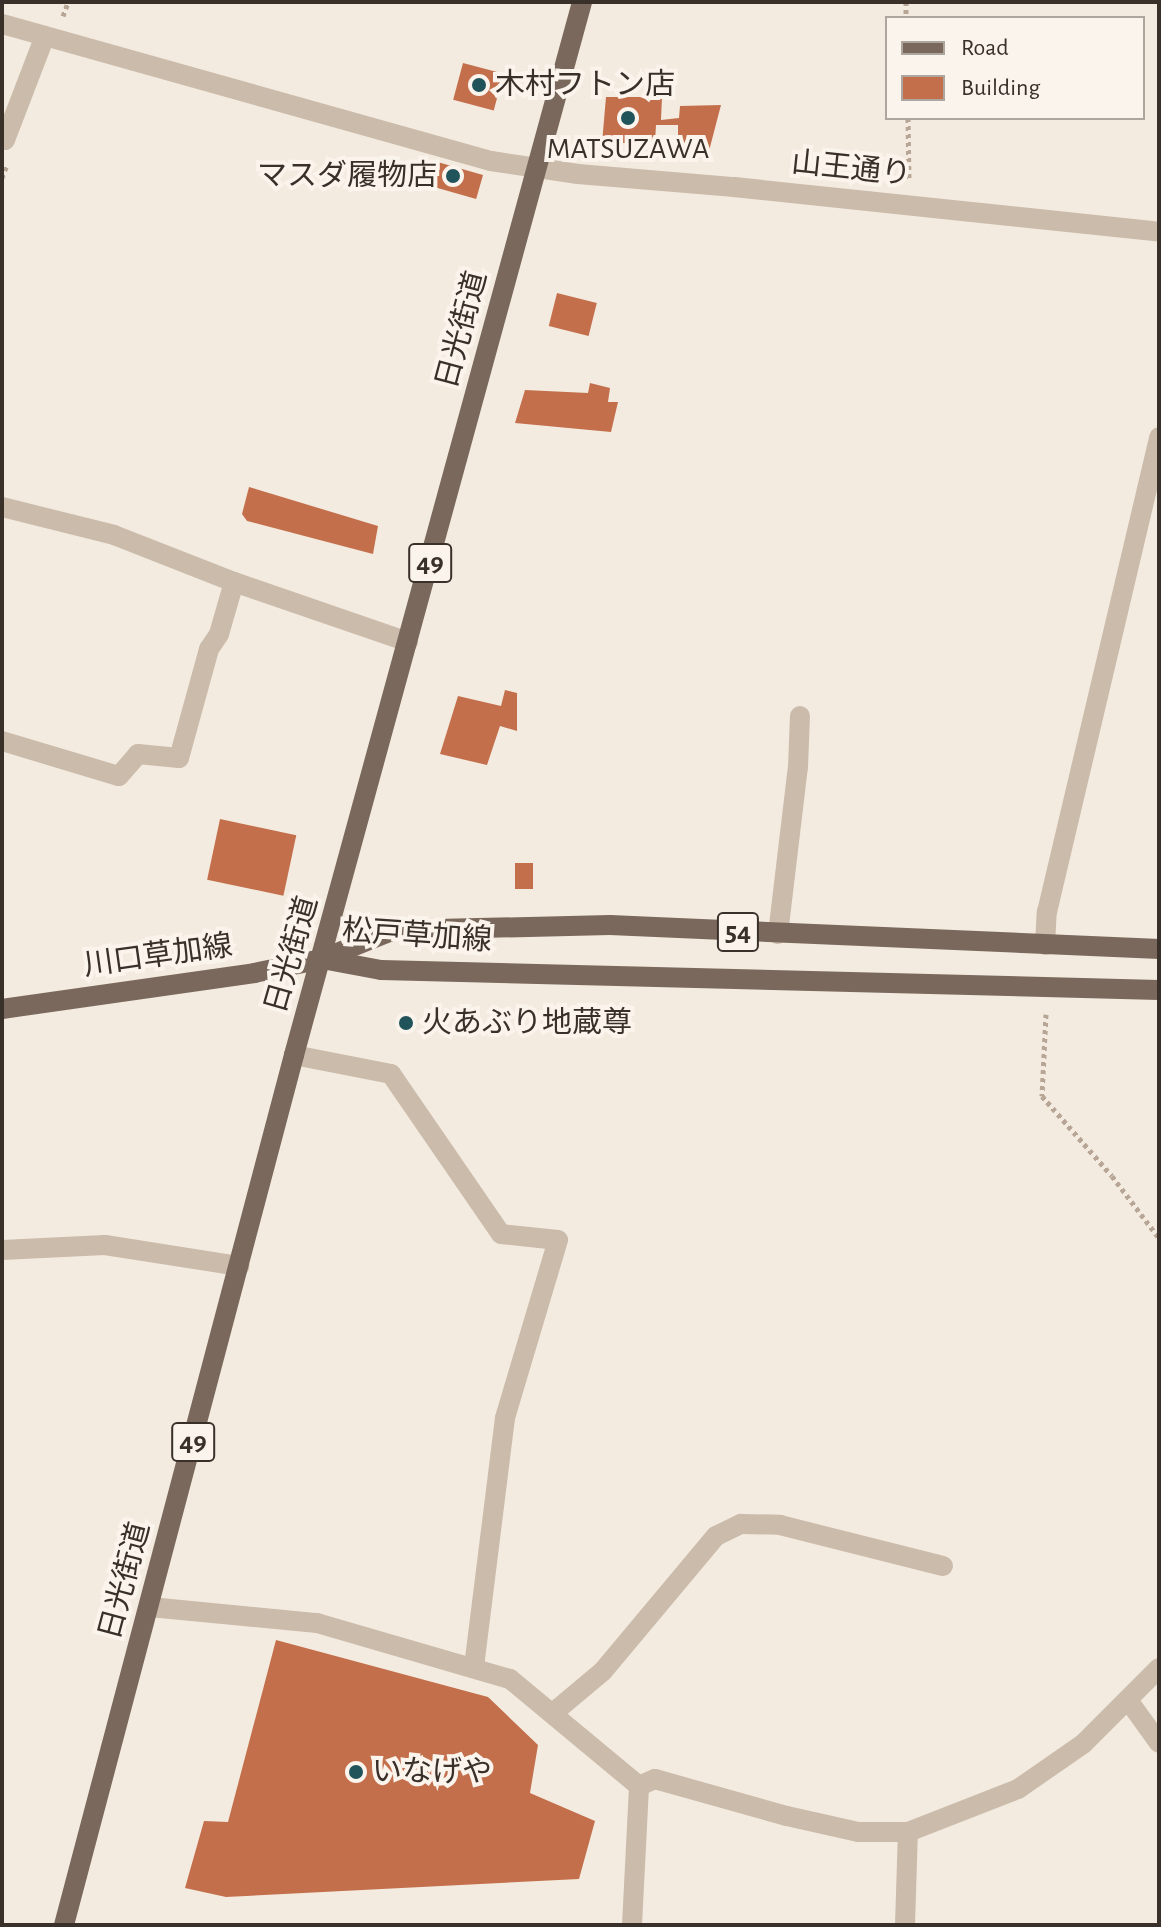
<!DOCTYPE html>
<meta charset="utf-8">
<style>
body{margin:0}
#map{position:relative;width:1161px;height:1927px;overflow:hidden;background:#f3ebdf;font-family:"Alegreya Sans","Noto Sans JP",sans-serif}
div>[style]{position:absolute}
.building>*{inset:0;background:#c46f4c;transform-origin:0 0}
.path>*{height:5px;margin-top:-2.5px;transform-origin:0;background:repeating-linear-gradient(90deg,#b7a595 0 4px,transparent 0 8px)}
.minor>*{height:20px;margin:-10px;padding:0 10px;transform-origin:10px;border-radius:10px;background:#cbbbab}
.major>*{height:20px;margin:-10px;padding:0 10px;transform-origin:10px;border-radius:10px;background:#7a685c}
.dots>*{width:22px;height:22px;translate:-50% -50%;box-sizing:border-box;border:4px solid #faf4ec;border-radius:50%}
span{translate:-50% -50%;white-space:nowrap;text-align:center;line-height:1.15;-webkit-text-stroke:8px #faf4ec;paint-order:stroke}
.shield-label span{padding:2px 6px;background:#faf4ec;border:2px solid;border-radius:6px;-webkit-text-stroke-width:0}
.shield-label{font-size:28px;color:#39302a;font-weight:700}
.poi-label{font-size:30px;color:#39302a}
.left{translate:0 -50%;text-align:left}
.right{translate:-100% -50%;text-align:right}
.street-label{font-size:30px;color:#39302a}
.frame{position:absolute;inset:0;border:4px solid #39302a;pointer-events:none}
.legend{position:absolute;left:885px;top:16px;width:260px;height:104px;box-sizing:border-box;background:#faf4ec;border:2px solid #ada69e;margin:0;padding:10px 14px;list-style:none;font-size:24px;color:#39302a}
.legend li{display:flex;align-items:center;gap:16px;height:40px}
.legend b{width:40px;border:2px solid #ada69e}
</style>
<div id="map">
<div class="building">
<div style="left:463px;top:63px;width:42px;height:38px;rotate:15deg"></div>
<div style="clip-path:polygon(606px 97px,662px 97px,661px 120px,679px 118px,680px 106px,721px 105px,709px 151px,678px 149px,678px 125px,656px 125px,655px 143px,602px 143px)"></div>
<div style="left:434px;top:161px;width:51px;height:25px;rotate:16deg"></div>
<div style="left:557px;top:293px;width:41px;height:34px;rotate:14deg"></div>
<div style="clip-path:polygon(590px 383px,610px 388px,608px 402px,618px 402px,611px 432px,515px 423px,525px 390px,588px 393px)"></div>
<div style="clip-path:polygon(249px 487px,378px 526px,373px 554px,247px 521px,242px 514px)"></div>
<div style="clip-path:polygon(505px 690px,517px 693px,517px 731px,500px 726px,487px 765px,440px 754px,458px 696px,501px 706px)"></div>
<div style="left:220px;top:819px;width:78px;height:62px;rotate:12deg"></div>
<div style="left:533px;top:863px;width:26px;height:18px;rotate:90deg"></div>
<div style="clip-path:polygon(276px 1640px,488px 1697px,538px 1745px,530px 1793px,595px 1821px,579px 1879px,226px 1897px,185px 1888px,204px 1821px,228px 1822px)"></div>
</div>
<div class="path">
<div style="left:906px;top:2px;width:16px;rotate:90deg"></div>
<div style="left:63px;top:16px;width:15px;rotate:-70deg"></div>
<div style="left:908px;top:118px;width:62px;rotate:89.1deg"></div>
<div style="left:2px;top:178px;width:12px;rotate:-70deg"></div>
<div style="left:1046px;top:1014px;width:82px;rotate:92.8deg"></div>
<div style="left:1042px;top:1096px;width:106px;rotate:48.8deg"></div>
<div style="left:1112px;top:1176px;width:78px;rotate:52.8deg"></div>
</div>
<div class="minor">
<div style="left:2px;top:24px;width:508px;rotate:15.65deg"></div>
<div style="left:491px;top:161px;width:88px;rotate:8.5deg"></div>
<div style="left:578px;top:174px;width:157px;rotate:4.8deg"></div>
<div style="left:734px;top:187px;width:427px;rotate:6deg"></div>
<div style="left:2px;top:139px;width:3px;rotate:18deg"></div>
<div style="left:5px;top:140px;width:111px;rotate:-69deg"></div>
<div style="left:2px;top:507px;width:115px;rotate:14deg"></div>
<div style="left:114px;top:535px;width:129px;rotate:21.4deg"></div>
<div style="left:234px;top:582px;width:184px;rotate:19deg"></div>
<div style="left:2px;top:741px;width:122px;rotate:16.7deg"></div>
<div style="left:119px;top:776px;width:29px;rotate:-49deg"></div>
<div style="left:138px;top:754px;width:41px;rotate:5.6deg"></div>
<div style="left:179px;top:758px;width:113px;rotate:-74.6deg"></div>
<div style="left:209px;top:649px;width:18px;rotate:-56deg"></div>
<div style="left:219px;top:634px;width:54px;rotate:-73.9deg"></div>
<div style="left:778px;top:934px;width:168px;rotate:-83.2deg"></div>
<div style="left:798px;top:767px;width:51px;rotate:-87.8deg"></div>
<div style="left:1045px;top:945px;width:33px;rotate:-87deg"></div>
<div style="left:1047px;top:912px;width:488px;rotate:-76.7deg"></div>
<div style="left:294px;top:1055px;width:99px;rotate:11.1deg"></div>
<div style="left:391px;top:1074px;width:194px;rotate:55.5deg"></div>
<div style="left:501px;top:1234px;width:57px;rotate:6deg"></div>
<div style="left:558px;top:1240px;width:186px;rotate:106.6deg"></div>
<div style="left:505px;top:1418px;width:252px;rotate:97.1deg"></div>
<div style="left:2px;top:1250px;width:103px;rotate:-2.8deg"></div>
<div style="left:105px;top:1245px;width:136px;rotate:8.9deg"></div>
<div style="left:150px;top:1607px;width:168px;rotate:5.5deg"></div>
<div style="left:317px;top:1623px;width:201px;rotate:16.2deg"></div>
<div style="left:510px;top:1679px;width:168px;rotate:39.7deg"></div>
<div style="left:1128px;top:1700px;width:53px;rotate:54.2deg"></div>
<div style="left:553px;top:1713px;width:65px;rotate:-40deg"></div>
<div style="left:603px;top:1671px;width:176px;rotate:-50.1deg"></div>
<div style="left:716px;top:1536px;width:28px;rotate:-26deg"></div>
<div style="left:741px;top:1524px;width:39px;rotate:1deg"></div>
<div style="left:780px;top:1525px;width:168px;rotate:14.1deg"></div>
<div style="left:639px;top:1786px;width:17px;rotate:-24deg"></div>
<div style="left:655px;top:1779px;width:137px;rotate:15.7deg"></div>
<div style="left:787px;top:1816px;width:73px;rotate:12.7deg"></div>
<div style="left:858px;top:1832px;width:50px"></div>
<div style="left:908px;top:1832px;width:118px;rotate:-21.4deg"></div>
<div style="left:1018px;top:1789px;width:79px;rotate:-34.7deg"></div>
<div style="left:1083px;top:1744px;width:107px;rotate:-45deg"></div>
<div style="left:632px;top:1925px;width:139px;rotate:-87.1deg"></div>
<div style="left:905px;top:1925px;width:93px;rotate:-88.2deg"></div>
</div>
<div class="major">
<div style="left:322px;top:959px;width:60px;rotate:10.6deg"></div>
<div style="left:381px;top:970px;width:778px;rotate:1.47deg"></div>
<div style="left:2px;top:1009px;width:255px;rotate:-8.1deg"></div>
<div style="left:254px;top:973px;width:69px;rotate:-11.6deg"></div>
<div style="left:322px;top:959px;width:78px;rotate:-21.9deg"></div>
<div style="left:394px;top:930px;width:216px;rotate:-1.3deg"></div>
<div style="left:610px;top:925px;width:550px;rotate:2.5deg"></div>
<div style="left:64px;top:1925px;width:900px;rotate:-75.19deg"></div>
<div style="left:294px;top:1055px;width:1092px;rotate:-74.7deg"></div>
</div>
<div class="dots">
<div style="left:479px;top:85px;background:#20535a"></div>
<div style="left:628px;top:118px;background:#20535a"></div>
<div style="left:453px;top:176px;background:#20535a"></div>
<div style="left:406px;top:1023px;background:#20535a"></div>
<div style="left:356px;top:1772px;background:#20535a"></div>
</div>
<div class="shield-label">
<span style="left:430px;top:563px">49</span>
<span style="left:738px;top:932px">54</span>
<span style="left:193px;top:1442px">49</span>
</div>
<div class="poi-label">
<span class="left" style="left:495px;top:85px">木村フトン店</span>
<span style="left:628px;top:149px">MATSUZAWA</span>
<span class="right" style="left:437px;top:176px">マスダ履物店</span>
<span class="left" style="left:422px;top:1023px">火あぶり地蔵尊</span>
<span class="left" style="left:372px;top:1772px">いなげや</span>
</div>
<div class="street-label">
<span style="left:851px;top:169px;rotate:6deg">山王通り</span>
<span style="left:462px;top:330px;rotate:-75deg">日光街道</span>
<span style="left:417px;top:936px;rotate:4deg">松戸草加線</span>
<span style="left:292px;top:955px;rotate:-74deg">日光街道</span>
<span style="left:158px;top:956px;rotate:-8deg">川口草加線</span>
<span style="left:125px;top:1581px;rotate:-75deg">日光街道</span>
</div>
<div class="frame"></div>
<ul class="legend">
<li><b style="height:10px;background:#7a685c"></b>Road</li>
<li><b style="height:22px;background:#c46f4c"></b>Building</li>
</ul>
</div>
